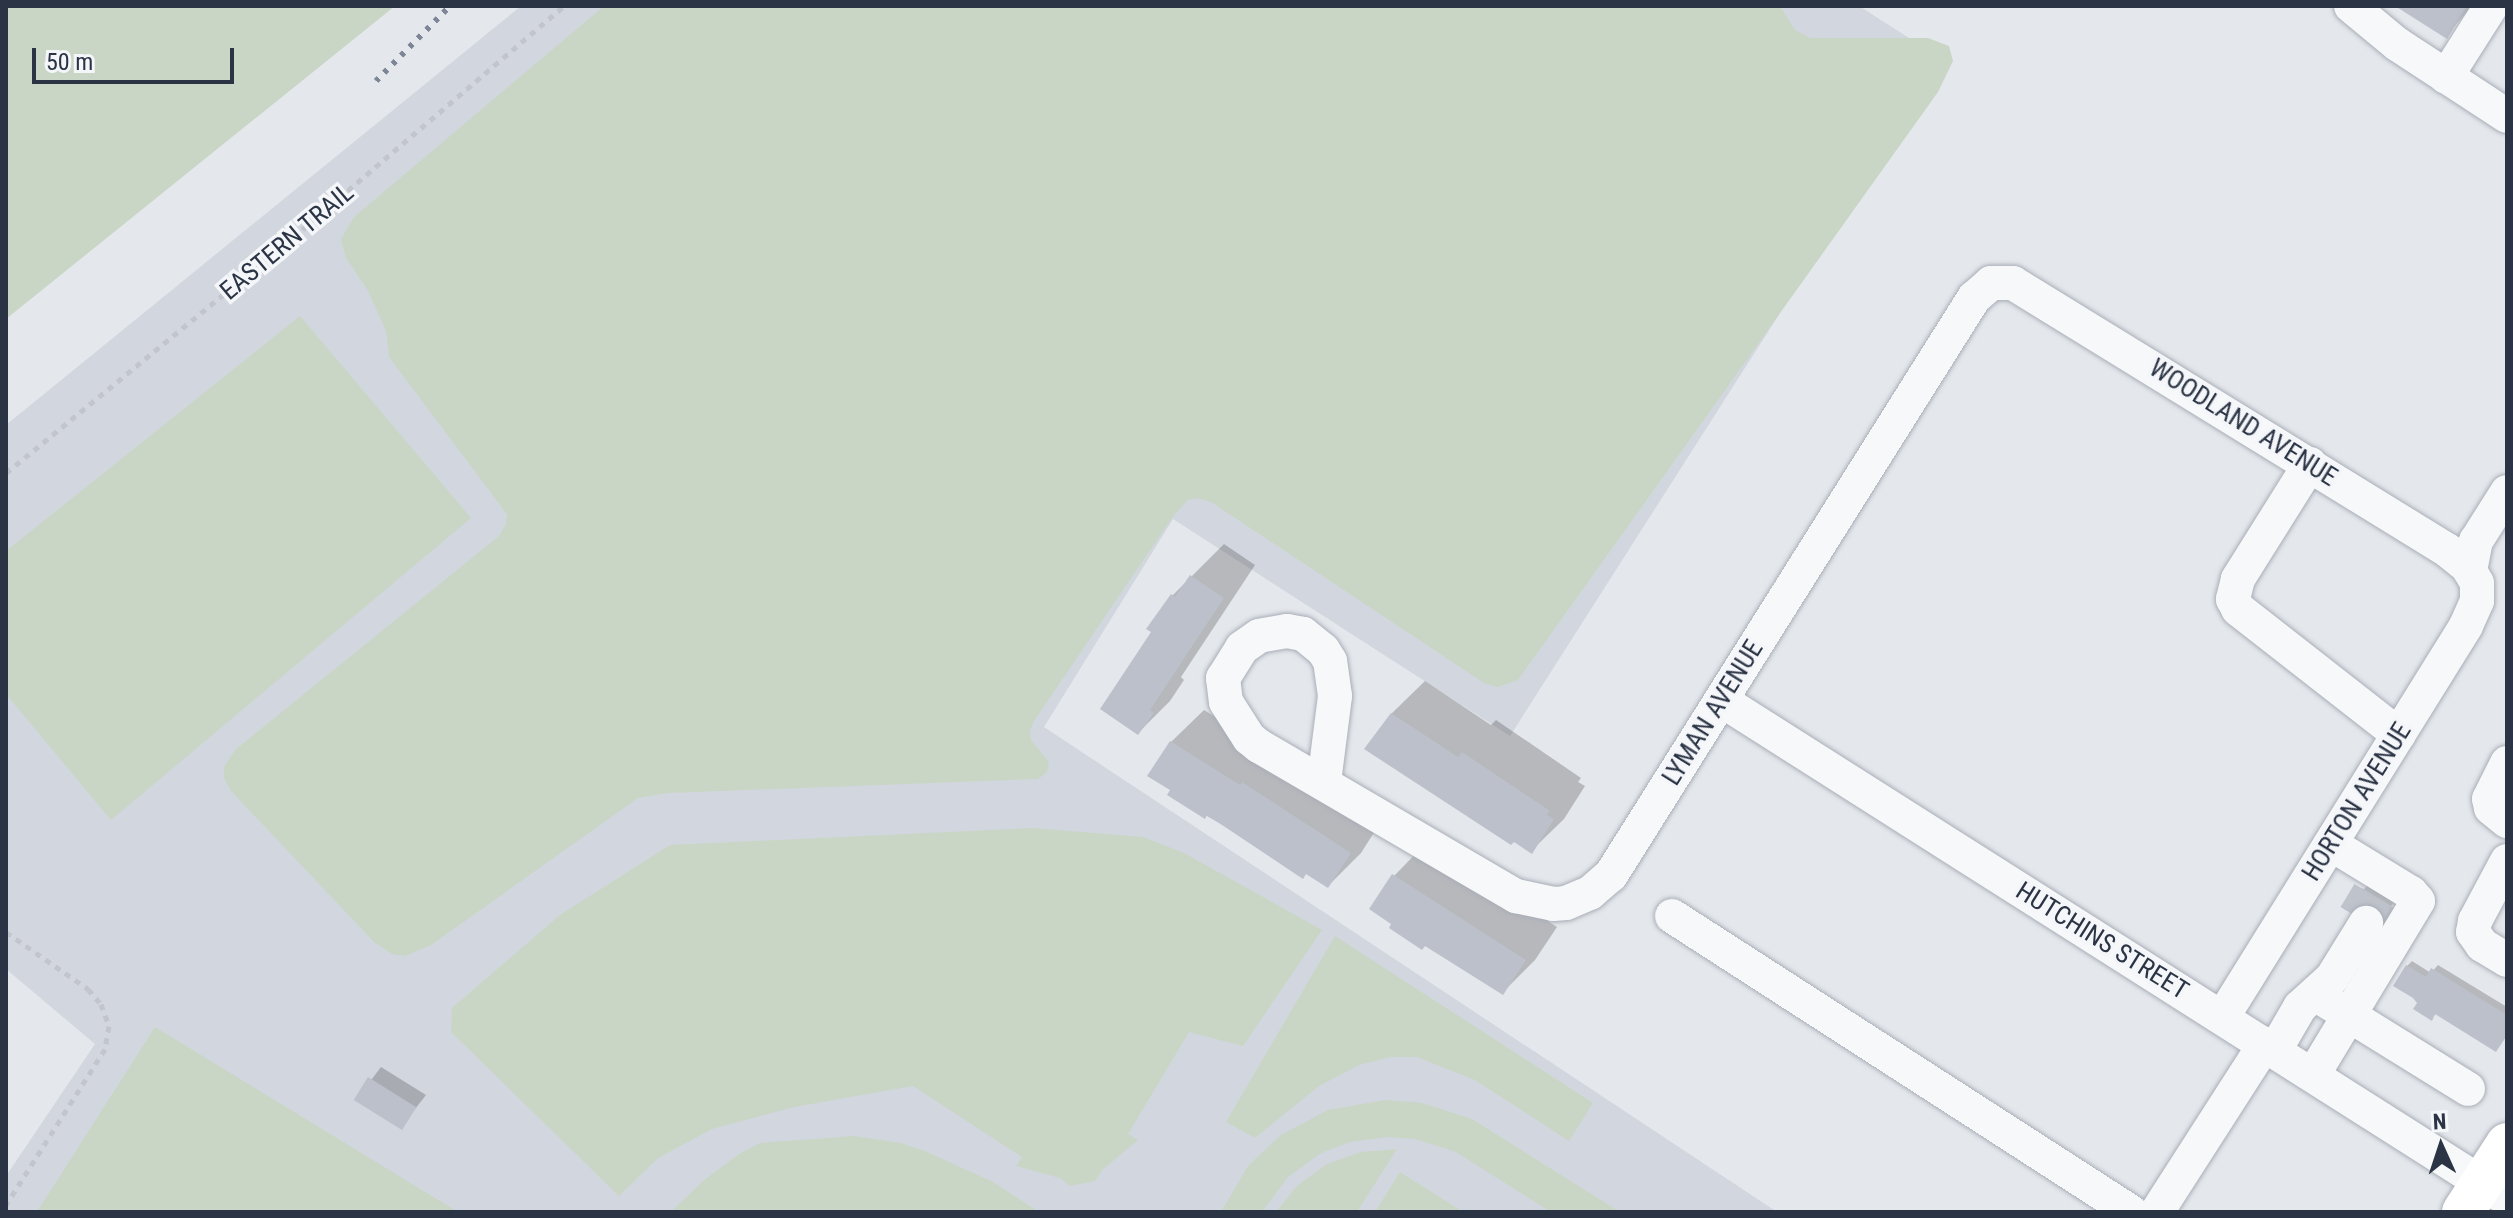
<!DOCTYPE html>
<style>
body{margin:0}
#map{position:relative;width:2513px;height:1218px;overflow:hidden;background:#e4e7ec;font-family:"Roboto Condensed",sans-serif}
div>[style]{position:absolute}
.built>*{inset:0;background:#d2d6de}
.green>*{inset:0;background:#c9d6c5}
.shadow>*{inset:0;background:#0003}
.building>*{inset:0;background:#bbc0ca;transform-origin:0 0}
.minor-tunnel>*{height:34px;margin-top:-17px;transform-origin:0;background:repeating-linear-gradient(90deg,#bfc3cb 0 34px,transparent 0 51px)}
.path>*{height:5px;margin-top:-2.5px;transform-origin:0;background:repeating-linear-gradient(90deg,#c2c5cb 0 6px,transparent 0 12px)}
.roads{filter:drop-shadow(0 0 2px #a9aeb7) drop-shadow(0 0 2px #a9aeb7)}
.minor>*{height:34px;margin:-17px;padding:0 17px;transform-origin:17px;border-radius:17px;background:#f7f8fa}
.major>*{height:42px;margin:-21px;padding:0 21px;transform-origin:21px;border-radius:21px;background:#fff}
.rail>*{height:6px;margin-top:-3px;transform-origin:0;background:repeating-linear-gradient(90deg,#7d8696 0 4px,transparent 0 12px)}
span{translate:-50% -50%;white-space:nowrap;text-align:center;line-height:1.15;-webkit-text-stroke:7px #f4f6f9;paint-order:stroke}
.street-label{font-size:26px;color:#2b3445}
.frame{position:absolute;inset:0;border:8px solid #2b3445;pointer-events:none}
.north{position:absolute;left:2401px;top:1106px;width:80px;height:80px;-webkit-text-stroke:6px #f4f6f9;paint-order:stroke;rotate:357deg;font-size:22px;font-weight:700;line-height:32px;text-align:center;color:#2b3445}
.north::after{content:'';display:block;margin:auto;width:28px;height:36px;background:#2b3445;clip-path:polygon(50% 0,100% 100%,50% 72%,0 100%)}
.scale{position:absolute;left:32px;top:48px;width:202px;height:36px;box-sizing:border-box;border:4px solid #2b3445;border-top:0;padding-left:10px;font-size:24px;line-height:28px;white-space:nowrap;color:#2b3445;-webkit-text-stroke:6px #f4f6f9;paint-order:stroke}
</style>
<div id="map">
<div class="built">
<div style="clip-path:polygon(521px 6px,1859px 6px,1942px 59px,1510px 736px,1173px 519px,1044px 727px,1777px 1212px,6px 1212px,6px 1176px,95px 1044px,6px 969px,6px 425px)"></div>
</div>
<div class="green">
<div style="clip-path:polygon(6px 6px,395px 6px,6px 319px)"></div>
<div style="clip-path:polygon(604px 6px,1780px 6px,1795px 30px,1810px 38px,1928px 38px,1949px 46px,1953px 61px,1938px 92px,1518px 680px,1498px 687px,1484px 683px,1211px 502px,1197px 498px,1188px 500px,1174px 515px,1034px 721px,1030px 730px,1031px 740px,1049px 762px,1047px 772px,1038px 779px,668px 793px,638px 798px,431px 945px,405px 956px,392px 954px,374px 942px,231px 791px,224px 778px,224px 767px,235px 750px,499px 536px,506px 524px,507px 515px,498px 502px,389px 357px,386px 331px,367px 289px,346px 258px,341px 239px,354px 217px)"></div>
<div style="clip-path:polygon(300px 316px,471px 518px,111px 820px,6px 694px,6px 551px)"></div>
<div style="clip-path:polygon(1032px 828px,1143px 837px,1184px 853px,1322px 930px,1243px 1046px,1189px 1032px,1128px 1134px,1138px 1140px,1102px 1170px,1095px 1181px,1070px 1186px,1060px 1178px,1016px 1166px,1022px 1157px,913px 1086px,794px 1107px,712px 1129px,658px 1158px,619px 1196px,451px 1032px,452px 1008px,560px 915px,670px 845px)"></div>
<div style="clip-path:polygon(1335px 936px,1593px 1103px,1569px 1141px,1475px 1080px,1417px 1057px,1390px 1057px,1359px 1065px,1319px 1086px,1255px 1138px,1226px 1122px)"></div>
<div style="clip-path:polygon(155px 1027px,458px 1212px,37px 1212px)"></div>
<div style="clip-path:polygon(1386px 1100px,1422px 1103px,1472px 1119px,1620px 1212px,1551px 1212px,1456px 1152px,1415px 1139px,1386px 1137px,1350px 1142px,1321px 1153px,1288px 1177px,1262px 1212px,1221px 1212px,1248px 1166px,1281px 1135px,1328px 1110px)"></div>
<div style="clip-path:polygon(854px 1136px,901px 1143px,925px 1151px,993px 1182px,1039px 1212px,671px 1212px,703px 1181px,739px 1154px,760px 1143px)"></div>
<div style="clip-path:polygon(1397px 1149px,1357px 1212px,1276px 1212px,1297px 1186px,1327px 1164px,1361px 1152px)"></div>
<div style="clip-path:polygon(1400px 1172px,1463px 1212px,1375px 1212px)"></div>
</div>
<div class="shadow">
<div style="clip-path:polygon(2398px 6px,2472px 6px,2446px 36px)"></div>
<div style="clip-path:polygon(1224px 544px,1255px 565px,1181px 677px,1184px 680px,1170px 701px,1138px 733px,1154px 631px,1149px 628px,1173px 595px)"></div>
<div style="clip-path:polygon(1425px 681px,1491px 725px,1496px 720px,1581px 778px,1578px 782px,1585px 786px,1564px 819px,1531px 851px,1367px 749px,1389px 716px)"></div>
<div style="clip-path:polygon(1204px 710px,1382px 820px,1361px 853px,1328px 886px,1169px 794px,1172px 790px,1171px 742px)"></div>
<div style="clip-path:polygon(1426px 843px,1557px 927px,1535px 960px,1503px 992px,1394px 876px)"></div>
<div style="clip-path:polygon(2368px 885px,2395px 901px,2385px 914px,2363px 890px)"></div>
<div style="clip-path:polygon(2412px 961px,2431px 973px,2438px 965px,2507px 1007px,2507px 1035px,2501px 1044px,2496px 1050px,2437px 1013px,2431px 1018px,2419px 1003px,2407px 966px)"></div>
<div style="clip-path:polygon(381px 1067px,426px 1095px,400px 1128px,356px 1100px)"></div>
</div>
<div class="building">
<div style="clip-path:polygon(2395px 6px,2467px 6px,2447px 39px)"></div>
<div style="clip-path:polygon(1190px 575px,1224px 598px,1150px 710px,1154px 713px,1138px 735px,1100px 709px,1151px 632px,1146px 629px,1171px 594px,1175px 597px)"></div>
<div style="clip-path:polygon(1391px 713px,1458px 757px,1462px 752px,1550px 811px,1547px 815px,1554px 819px,1532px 854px,1514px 842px,1511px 845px,1364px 749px)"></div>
<div style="clip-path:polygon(1170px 741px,1240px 785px,1242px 782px,1351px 853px,1328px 888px,1306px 874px,1303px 879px,1207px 815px,1205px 819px,1167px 795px,1170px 790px,1147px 776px)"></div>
<div style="clip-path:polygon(1392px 874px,1526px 960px,1503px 995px,1425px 946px,1422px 950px,1389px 928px,1391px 924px,1369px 909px)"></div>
<div style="clip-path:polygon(2362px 888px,2391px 906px,2385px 918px,2377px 906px,2367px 903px,2347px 911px)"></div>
<div style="clip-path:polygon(2406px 965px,2426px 977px,2431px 968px,2507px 1015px,2507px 1035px,2496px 1052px,2435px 1014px,2432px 1021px,2413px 1009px,2417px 1003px,2413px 998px,2393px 986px)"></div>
<div style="left:368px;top:1077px;width:57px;height:27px;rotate:32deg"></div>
</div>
<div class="minor-tunnel">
<div style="left:2355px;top:916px;width:27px;rotate:-59deg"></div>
<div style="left:2378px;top:930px;width:27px;rotate:-57deg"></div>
</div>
<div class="path">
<div style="left:6px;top:473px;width:360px;rotate:-39.4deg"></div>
<div style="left:284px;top:245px;width:368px;rotate:-40.5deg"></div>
<div style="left:6px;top:932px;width:100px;rotate:34.8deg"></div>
<div style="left:88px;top:989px;width:20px;rotate:49deg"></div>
<div style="left:101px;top:1004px;width:23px;rotate:70deg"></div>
<div style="left:109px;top:1026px;width:23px;rotate:100deg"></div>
<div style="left:105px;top:1049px;width:185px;rotate:122.4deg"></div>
</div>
<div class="roads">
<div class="minor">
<div style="left:2351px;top:6px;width:60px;rotate:39.6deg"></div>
<div style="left:2397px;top:44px;width:131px;rotate:33.2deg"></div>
<div style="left:2446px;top:77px;width:84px;rotate:-57.6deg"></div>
<div style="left:2310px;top:464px;width:136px;rotate:122.1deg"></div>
<div style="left:2238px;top:579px;width:21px;rotate:104deg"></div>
<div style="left:2233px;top:599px;width:11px;rotate:63deg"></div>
<div style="left:2238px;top:609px;width:204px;rotate:38deg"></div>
<div style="left:2470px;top:571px;width:31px;rotate:-79deg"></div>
<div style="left:2476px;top:541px;width:58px;rotate:-57.7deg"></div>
<div style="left:1721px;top:700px;width:931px;rotate:32.41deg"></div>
<div style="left:2507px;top:763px;width:40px;rotate:116.6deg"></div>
<div style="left:2489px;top:799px;width:9px;rotate:77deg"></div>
<div style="left:2491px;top:808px;width:21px;rotate:39deg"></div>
<div style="left:1324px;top:782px;width:87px;rotate:-82.7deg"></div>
<div style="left:1335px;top:696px;width:35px;rotate:-98deg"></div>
<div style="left:1330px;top:661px;width:13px;rotate:-122deg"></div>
<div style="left:1323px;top:650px;width:26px;rotate:-141deg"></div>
<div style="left:1303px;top:634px;width:16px;rotate:-169deg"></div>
<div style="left:1287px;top:631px;width:28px;rotate:170deg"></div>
<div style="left:1259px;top:636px;width:21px;rotate:145deg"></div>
<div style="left:1242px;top:648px;width:36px;rotate:122deg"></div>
<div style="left:1223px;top:678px;width:24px;rotate:83deg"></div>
<div style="left:1226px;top:702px;width:43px;rotate:57.4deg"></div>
<div style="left:1249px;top:738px;width:13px;rotate:39deg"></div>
<div style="left:1259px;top:746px;width:298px;rotate:30.3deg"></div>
<div style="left:1516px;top:896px;width:38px;rotate:12deg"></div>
<div style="left:1553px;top:904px;width:13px;rotate:-4deg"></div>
<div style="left:1566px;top:903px;width:26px;rotate:-23deg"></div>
<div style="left:1590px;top:893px;width:28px;rotate:-41deg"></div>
<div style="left:1611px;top:875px;width:682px;rotate:-57.83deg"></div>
<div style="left:1974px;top:298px;width:23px;rotate:-41deg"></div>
<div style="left:1991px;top:283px;width:22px"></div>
<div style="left:2013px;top:283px;width:510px;rotate:31.6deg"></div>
<div style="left:2447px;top:550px;width:27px;rotate:39deg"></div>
<div style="left:2468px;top:567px;width:18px;rotate:61deg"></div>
<div style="left:2477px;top:583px;width:18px;rotate:90deg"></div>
<div style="left:2477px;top:601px;width:27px;rotate:114deg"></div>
<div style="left:2466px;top:626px;width:460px;rotate:121.9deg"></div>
<div style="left:2507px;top:861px;width:68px;rotate:118.1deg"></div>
<div style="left:2475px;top:921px;width:11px;rotate:100deg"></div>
<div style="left:2473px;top:932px;width:16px;rotate:55deg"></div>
<div style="left:2482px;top:945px;width:29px;rotate:31deg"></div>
<div style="left:1672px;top:916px;width:546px;rotate:32.82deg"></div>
<div style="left:2315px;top:994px;width:180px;rotate:31.8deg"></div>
<div style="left:2275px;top:1050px;width:50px;rotate:-59.8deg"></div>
<div style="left:2300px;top:1007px;width:43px;rotate:-42.2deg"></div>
<div style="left:2332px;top:978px;width:65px;rotate:-58.3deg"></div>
<div style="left:2313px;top:1075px;width:203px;rotate:-58.9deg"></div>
<div style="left:2418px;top:901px;width:11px;rotate:-131deg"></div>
<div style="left:2411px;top:893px;width:94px;rotate:-148.5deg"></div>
<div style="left:2157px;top:1212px;width:200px;rotate:-57.3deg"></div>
</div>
<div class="major">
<div style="left:2463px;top:1212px;width:81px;rotate:-57.1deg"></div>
</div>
</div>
<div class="rail">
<div style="left:376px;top:81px;width:105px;rotate:-45.4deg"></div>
</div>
<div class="street-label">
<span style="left:287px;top:242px;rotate:-40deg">EASTERN TRAIL</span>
<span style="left:2243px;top:423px;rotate:32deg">WOODLAND AVENUE</span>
<span style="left:1713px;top:713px;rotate:-58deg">LYMAN AVENUE</span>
<span style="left:2357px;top:802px;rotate:-58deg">HORTON AVENUE</span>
<span style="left:2102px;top:941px;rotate:32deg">HUTCHINS STREET</span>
</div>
<div class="frame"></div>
<div class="north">N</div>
<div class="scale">50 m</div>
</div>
